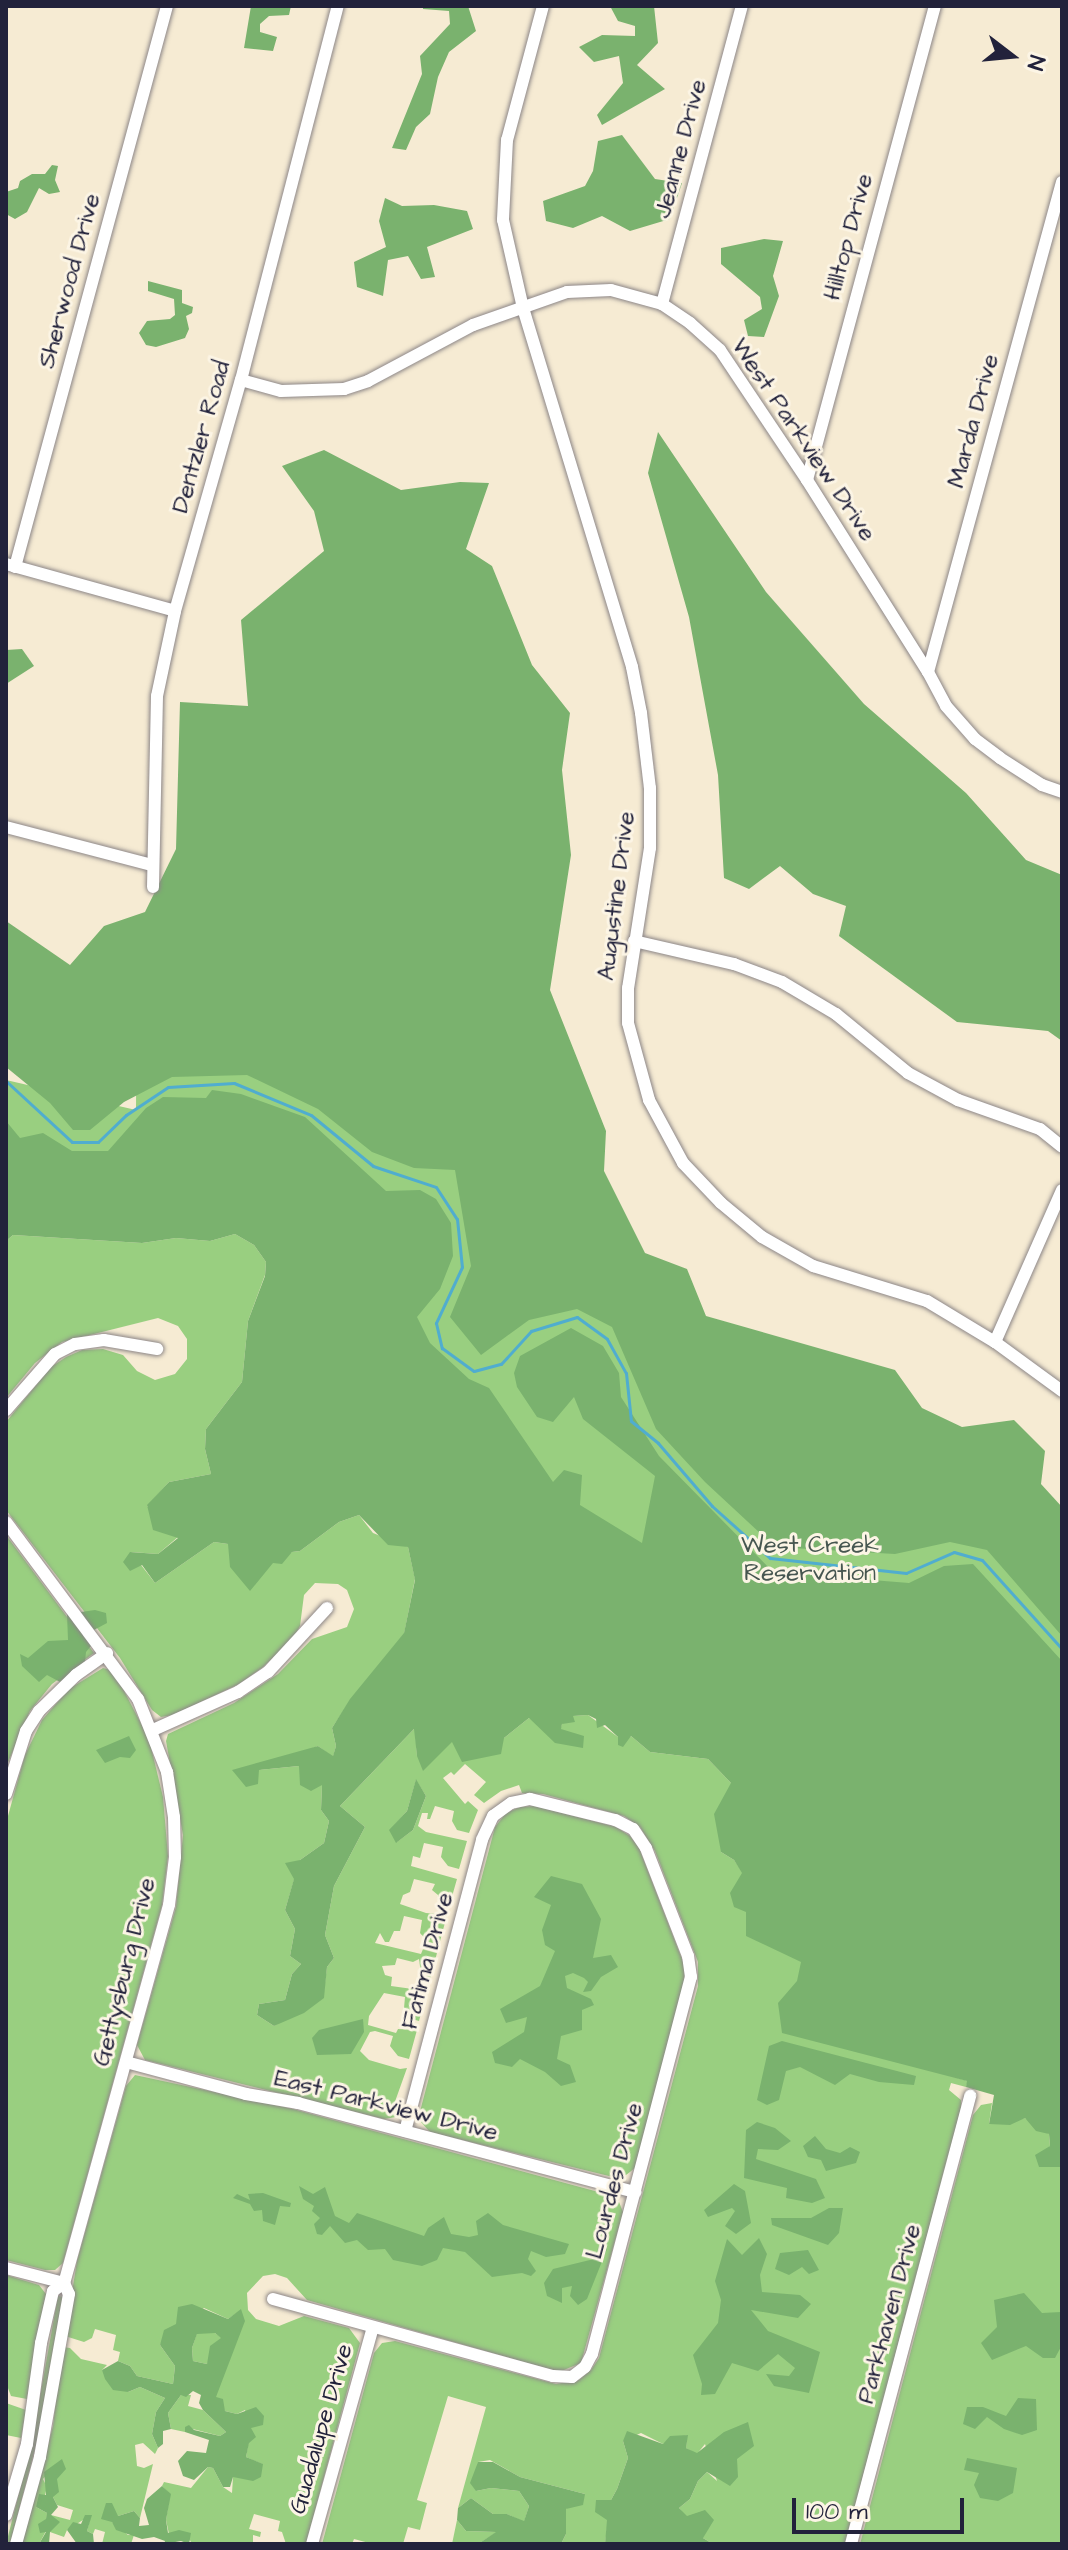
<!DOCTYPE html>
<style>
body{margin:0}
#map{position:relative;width:1068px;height:2550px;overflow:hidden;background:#f6ebd3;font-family:"Architects Daughter",sans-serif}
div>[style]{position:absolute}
.green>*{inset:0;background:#99cf80}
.forest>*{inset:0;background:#7ab26e}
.stream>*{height:3px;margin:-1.5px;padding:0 1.5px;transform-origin:1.5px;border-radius:1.5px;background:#50adcf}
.roads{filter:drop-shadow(0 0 2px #8c8687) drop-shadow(0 0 2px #8c8687)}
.minor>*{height:12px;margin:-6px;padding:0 6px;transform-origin:6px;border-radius:6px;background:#fff}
span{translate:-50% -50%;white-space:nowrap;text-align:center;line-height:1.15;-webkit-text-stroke:6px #fcf5e5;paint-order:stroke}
.street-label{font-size:24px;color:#22223b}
.park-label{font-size:24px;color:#465650}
.frame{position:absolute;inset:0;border:8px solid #22223b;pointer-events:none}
.north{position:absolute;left:972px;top:16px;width:80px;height:80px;-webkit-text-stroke:6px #fcf5e5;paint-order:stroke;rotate:106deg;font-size:22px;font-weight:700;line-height:32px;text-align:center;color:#22223b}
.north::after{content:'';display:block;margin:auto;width:28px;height:36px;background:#22223b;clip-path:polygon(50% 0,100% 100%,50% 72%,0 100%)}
.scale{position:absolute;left:792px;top:2498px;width:172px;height:36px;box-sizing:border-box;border:4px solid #22223b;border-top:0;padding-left:10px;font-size:24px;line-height:28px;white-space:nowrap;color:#22223b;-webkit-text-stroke:6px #fcf5e5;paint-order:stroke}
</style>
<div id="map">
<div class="green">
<div style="clip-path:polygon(evenodd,137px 915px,525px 1012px,691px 1352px,1062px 1516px,1062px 2103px,896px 2060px,968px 2081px,966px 2087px,951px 2083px,949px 2090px,961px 2100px,961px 2109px,845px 2544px,713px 2544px,703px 2538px,679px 2508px,690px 2499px,698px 2481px,707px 2472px,717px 2481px,705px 2444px,697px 2454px,686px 2448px,687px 2435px,663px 2444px,641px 2433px,623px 2441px,628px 2458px,617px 2489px,611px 2500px,596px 2500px,608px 2520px,605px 2544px,561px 2544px,566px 2534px,566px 2509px,585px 2494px,520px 2477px,490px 2460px,478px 2462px,476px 2491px,491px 2488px,519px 2491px,529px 2506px,524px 2522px,507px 2514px,493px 2514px,471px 2498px,458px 2508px,486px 2407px,448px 2396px,417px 2500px,427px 2503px,420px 2530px,408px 2527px,403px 2544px,373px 2544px,354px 2539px,352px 2544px,322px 2544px,374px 2353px,382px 2343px,395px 2341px,556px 2384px,579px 2380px,591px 2370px,599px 2358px,698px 1986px,698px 1962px,655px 1851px,640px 1827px,624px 1816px,543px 1794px,522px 1793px,519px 1785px,501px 1791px,484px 1803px,474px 1795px,486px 1782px,465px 1764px,454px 1775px,451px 1772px,443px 1778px,465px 1804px,468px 1801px,478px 1810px,469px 1833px,457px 1830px,452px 1821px,454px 1811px,435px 1806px,430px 1819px,427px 1819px,428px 1813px,422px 1813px,418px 1826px,426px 1832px,467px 1841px,459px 1869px,448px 1866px,441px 1857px,443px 1847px,424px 1843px,420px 1858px,413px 1856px,411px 1866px,457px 1879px,449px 1907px,438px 1904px,438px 1895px,432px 1890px,435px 1884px,414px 1879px,410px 1892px,403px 1895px,400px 1904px,426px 1913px,447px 1915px,439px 1945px,428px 1942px,420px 1933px,422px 1920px,404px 1916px,400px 1931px,394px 1931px,389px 1942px,385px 1942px,380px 1933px,375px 1943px,421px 1954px,423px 1949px,437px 1953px,429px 1983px,422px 1981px,419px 1959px,413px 1962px,397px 1958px,395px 1965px,382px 1966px,385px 1975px,392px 1977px,391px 1986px,427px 1991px,419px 2021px,412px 2019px,404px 2008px,405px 1997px,384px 1993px,369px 2016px,368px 2025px,396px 2033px,398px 2029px,417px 2030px,409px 2059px,398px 2056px,390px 2046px,393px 2036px,375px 2031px,370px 2032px,360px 2051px,369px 2060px,400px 2069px,407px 2068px,392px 2110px,396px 2117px,384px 2119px,145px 2060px,137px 2045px,176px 1907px,183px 1835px,166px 1741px,168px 1734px,234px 1703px,278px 1674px,312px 1639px,347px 1627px,354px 1609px,347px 1590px,338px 1584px,315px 1583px,304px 1595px,300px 1626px,293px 1639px,263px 1667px,239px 1684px,173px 1715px,161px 1717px,152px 1710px,120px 1658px,6px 1510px,6px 1422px,51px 1367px,66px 1357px,82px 1350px,103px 1349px,123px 1355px,137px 1371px,155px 1380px,175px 1374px,187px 1359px,187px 1339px,178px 1326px,158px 1318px,62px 1342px,35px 1363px,6px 1398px,6px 1241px,13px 1235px,142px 1243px,176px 1238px,210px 1241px,235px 1234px,254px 1245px,266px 1262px,265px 1275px,248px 1321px,242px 1382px,206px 1429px,205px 1449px,211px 1474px,169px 1482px,147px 1506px,178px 1537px,158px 1554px,131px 1552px,155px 1583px,214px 1542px,228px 1544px,273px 1563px,292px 1552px,300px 1551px,339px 1522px,359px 1515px,373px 1533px,408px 1547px,415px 1579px,404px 1634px,351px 1699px,332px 1728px,336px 1746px,333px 1757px,318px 1746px,259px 1770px,299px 1766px,322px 1785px,321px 1810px,329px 1821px,324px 1843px,300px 1860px,285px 1910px,295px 1929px,290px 1956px,301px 1964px,292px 1974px,285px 2000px,259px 2004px,257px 2015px,274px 2026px,323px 1998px,327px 1967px,334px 1958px,325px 1935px,334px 1886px,365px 1827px,340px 1806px,415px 1728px,417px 1756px,453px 1741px,504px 1738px,529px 1718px,573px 1734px,560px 1730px,562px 1724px,572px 1716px,588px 1715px,618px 1737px,618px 1745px,631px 1736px,650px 1752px,708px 1759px,732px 1784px,721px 1852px,734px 1860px,743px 1873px,852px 1754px,461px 1526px,333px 1245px,6px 1191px,6px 1080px,136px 1110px,137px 915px,416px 1780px,426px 1796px,413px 1830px,397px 1842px,390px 1830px,407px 1811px,416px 1780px)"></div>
<div style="clip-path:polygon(6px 1535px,94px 1653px,52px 1684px,30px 1711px,6px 1767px)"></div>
<div style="clip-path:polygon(103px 1668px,111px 1670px,120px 1683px,149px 1739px,163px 1797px,168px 1856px,162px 1905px,63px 2263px,55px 2270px,45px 2270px,6px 2260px,6px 1823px,25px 1755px,42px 1720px,69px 1689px)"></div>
<div style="clip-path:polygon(535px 1806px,616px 1827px,630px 1836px,639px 1848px,685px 1967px,684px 1983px,635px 2168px,621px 2179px,430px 2132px,418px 2119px,495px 1827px,506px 1813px,520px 1807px)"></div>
<div style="clip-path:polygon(135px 2075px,293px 2109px,617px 2197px,623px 2212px,581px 2363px,559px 2372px,307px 2300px,287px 2278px,275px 2274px,263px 2276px,247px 2293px,248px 2310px,256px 2319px,279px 2326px,304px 2316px,349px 2328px,360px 2343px,306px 2544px,286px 2544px,282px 2532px,278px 2531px,280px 2521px,254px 2514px,249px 2529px,261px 2532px,260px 2537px,253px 2535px,253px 2544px,189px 2544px,191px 2541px,169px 2534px,166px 2520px,170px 2494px,162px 2486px,164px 2482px,191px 2488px,208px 2467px,213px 2468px,223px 2487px,232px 2493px,233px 2477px,242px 2476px,262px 2464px,246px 2457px,251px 2428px,245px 2410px,237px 2414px,225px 2411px,215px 2397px,241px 2310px,228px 2319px,204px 2308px,168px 2331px,160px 2345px,175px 2366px,173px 2384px,137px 2376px,130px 2366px,118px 2361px,120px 2352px,113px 2350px,116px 2335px,95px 2329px,92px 2338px,84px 2342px,65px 2336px,77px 2261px,126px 2086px)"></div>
<div style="clip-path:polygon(992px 2103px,989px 2124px,1025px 2118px,1049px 2134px,1050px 2146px,1039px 2167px,1062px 2166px,1062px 2544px,860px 2544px,973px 2115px,981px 2105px)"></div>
<div style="clip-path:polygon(6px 2275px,39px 2285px,46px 2294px,27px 2399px,11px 2396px,6px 2383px)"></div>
<div style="clip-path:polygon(58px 2296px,63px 2297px,39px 2433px,10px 2544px,6px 2544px,31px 2447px)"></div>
<div style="clip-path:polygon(197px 2333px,215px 2333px,222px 2338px,207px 2364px,193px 2361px,192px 2348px)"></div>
<div style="clip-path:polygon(62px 2347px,70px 2348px,81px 2359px,107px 2365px,102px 2370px,128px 2392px,140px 2387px,165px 2398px,156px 2412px,152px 2434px,158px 2448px,155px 2454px,143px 2443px,135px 2445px,137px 2466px,144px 2468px,153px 2464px,140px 2518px,134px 2511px,118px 2516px,112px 2522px,128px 2535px,134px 2535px,131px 2544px,102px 2544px,105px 2532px,95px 2529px,93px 2534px,87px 2531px,91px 2515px,67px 2530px,64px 2537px,50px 2532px,51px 2515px,70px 2520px,73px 2510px,57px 2505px,53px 2497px,52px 2469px,43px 2479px,47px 2487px,45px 2495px,36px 2507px,47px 2513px,46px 2531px,39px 2544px,22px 2544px,53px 2426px)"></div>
<div style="clip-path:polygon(181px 2395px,191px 2395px,188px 2406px,203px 2410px,226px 2432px,220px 2436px,185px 2427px,185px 2432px,171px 2429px,168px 2413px)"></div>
<div style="clip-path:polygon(6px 2403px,26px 2410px,21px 2438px,6px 2435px)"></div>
<div style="clip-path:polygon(457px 2520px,466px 2531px,497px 2532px,478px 2544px,452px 2544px)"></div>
</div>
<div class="forest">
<div style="clip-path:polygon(251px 6px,291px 6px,289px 15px,269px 16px,260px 24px,260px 32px,277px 37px,273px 51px,244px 48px)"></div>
<div style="clip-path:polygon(423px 6px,468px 6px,476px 31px,449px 52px,438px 77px,430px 114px,416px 127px,406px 150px,392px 148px,422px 74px,420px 56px,450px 24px,449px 11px,423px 9px)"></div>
<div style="clip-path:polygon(610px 6px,654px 6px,658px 43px,637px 65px,665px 89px,602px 125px,597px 115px,623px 83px,619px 56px,594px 62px,579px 47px,602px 35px,635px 36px,635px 26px,618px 21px)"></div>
<div style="clip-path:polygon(622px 135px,655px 179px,682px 183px,670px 219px,630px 231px,602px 216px,573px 228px,546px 221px,543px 201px,585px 186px,593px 171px,598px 141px)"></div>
<div style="clip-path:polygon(52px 165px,58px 166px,55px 180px,60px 192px,49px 194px,39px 188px,27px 212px,15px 219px,6px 214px,6px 192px,18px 188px,20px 181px,32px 174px,45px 174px)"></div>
<div style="clip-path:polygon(385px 198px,402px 206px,434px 205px,467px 211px,473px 229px,427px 247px,435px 277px,421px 279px,408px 256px,388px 260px,383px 296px,357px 287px,354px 262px,386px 247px,379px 221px)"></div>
<div style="clip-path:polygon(764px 239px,783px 241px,773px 276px,779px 296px,764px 337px,748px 336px,744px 320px,762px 309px,760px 297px,721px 264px,721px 248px)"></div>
<div style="clip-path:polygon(148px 281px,182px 290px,182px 303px,193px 307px,192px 313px,186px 316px,189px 329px,185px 338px,156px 347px,146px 345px,139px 333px,147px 321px,170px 319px,175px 315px,174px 299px,148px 291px)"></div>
<div style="clip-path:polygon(658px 432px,766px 592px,864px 704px,966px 793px,1026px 860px,1062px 875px,1062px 1041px,1048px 1031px,957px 1022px,839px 936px,846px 906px,813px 894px,780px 866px,749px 889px,724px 878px,718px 775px,689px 617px,648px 473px)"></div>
<div style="clip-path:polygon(324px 450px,401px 490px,460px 482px,489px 483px,466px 549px,492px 566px,532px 665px,570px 713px,562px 770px,571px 855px,550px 990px,606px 1131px,604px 1171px,645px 1253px,687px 1269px,706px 1316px,895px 1370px,922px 1408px,962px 1427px,1014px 1420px,1045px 1451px,1041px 1484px,1062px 1507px,1062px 1636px,987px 1550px,950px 1542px,895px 1554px,775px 1547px,705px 1482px,656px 1429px,612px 1327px,577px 1309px,529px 1320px,481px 1355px,450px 1317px,471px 1266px,455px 1170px,414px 1168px,372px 1152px,318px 1109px,247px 1075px,172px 1077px,124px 1102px,90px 1130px,73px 1130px,50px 1103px,6px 1067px,6px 921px,70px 965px,104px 926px,145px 912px,176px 849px,180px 702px,248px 706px,241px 620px,324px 551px,314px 511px,282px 466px)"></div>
<div style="clip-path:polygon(22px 649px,34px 666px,6px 684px,6px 650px)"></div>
<div style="clip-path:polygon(212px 1090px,241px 1094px,305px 1117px,386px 1191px,420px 1190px,436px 1199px,451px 1223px,453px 1256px,440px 1289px,417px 1317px,430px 1343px,469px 1379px,489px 1388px,553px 1482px,564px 1470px,582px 1475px,580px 1505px,642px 1543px,655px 1476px,583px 1419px,574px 1397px,553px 1422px,537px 1417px,517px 1387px,514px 1373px,520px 1356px,571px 1328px,603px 1346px,619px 1373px,621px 1397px,659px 1456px,773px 1572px,909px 1583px,944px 1566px,973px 1564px,1062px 1661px,1062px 2167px,1039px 2167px,1035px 2155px,1050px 2146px,1049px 2134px,1036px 2131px,1025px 2118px,1010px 2125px,989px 2124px,994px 2095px,966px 2087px,967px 2081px,782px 2033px,778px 2003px,797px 1981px,801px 1962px,746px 1936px,746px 1912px,734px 1907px,730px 1893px,742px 1873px,734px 1860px,721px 1852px,714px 1814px,731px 1783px,708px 1759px,650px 1752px,631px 1736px,623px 1747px,618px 1745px,618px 1737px,605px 1725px,597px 1728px,596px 1719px,588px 1715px,573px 1716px,575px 1722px,562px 1724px,561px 1729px,584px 1736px,583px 1748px,555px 1743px,529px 1718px,504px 1738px,501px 1754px,462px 1762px,452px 1742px,423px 1771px,417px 1756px,414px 1729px,340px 1806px,365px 1827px,334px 1886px,325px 1935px,334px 1958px,327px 1967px,324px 1998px,304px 2013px,274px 2026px,257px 2015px,259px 2004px,285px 2000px,292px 1974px,301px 1964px,290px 1956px,295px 1929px,285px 1910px,294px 1879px,285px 1863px,300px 1860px,324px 1843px,329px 1821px,321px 1810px,322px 1785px,311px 1791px,300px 1785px,299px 1766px,259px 1770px,258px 1784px,246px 1787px,232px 1770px,318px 1746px,333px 1756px,336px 1746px,332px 1728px,350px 1699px,404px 1633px,415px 1580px,408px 1547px,388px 1545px,359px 1515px,339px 1522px,300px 1551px,292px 1552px,282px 1564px,273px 1563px,250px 1591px,230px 1567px,228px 1544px,214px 1542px,155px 1583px,142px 1565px,130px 1571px,123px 1562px,130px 1552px,158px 1554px,178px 1538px,153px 1530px,147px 1505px,169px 1482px,211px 1474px,205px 1449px,206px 1429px,242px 1382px,248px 1321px,265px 1276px,266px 1262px,254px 1245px,235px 1234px,210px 1241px,176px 1238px,142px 1243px,13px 1235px,6px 1241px,6px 1121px,20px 1138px,43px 1133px,72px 1151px,108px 1151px,146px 1108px,163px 1097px,206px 1098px)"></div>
<div style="clip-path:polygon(95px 1610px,106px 1613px,107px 1623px,92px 1631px,95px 1641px,86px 1652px,85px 1662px,60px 1682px,47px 1675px,39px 1682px,22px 1666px,20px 1654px,28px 1658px,48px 1641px,68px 1640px,67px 1614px)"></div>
<div style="clip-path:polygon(129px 1736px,136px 1750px,130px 1758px,120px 1757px,105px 1763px,96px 1750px)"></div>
<div style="clip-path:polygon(416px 1779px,426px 1796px,413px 1830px,396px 1843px,389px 1830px,407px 1811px)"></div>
<div style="clip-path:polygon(551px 1876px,582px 1884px,601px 1919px,593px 1958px,611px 1955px,618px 1967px,601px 1977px,591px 1991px,583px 1992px,588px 1982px,584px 1978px,573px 1973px,565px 1976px,567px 1988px,591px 1999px,594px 2005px,582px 2010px,582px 2030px,561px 2036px,557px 2059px,570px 2065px,576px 2082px,561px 2086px,545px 2072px,520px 2059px,512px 2067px,495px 2063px,492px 2052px,524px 2032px,527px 2017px,506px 2023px,500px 2009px,540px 1986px,555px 1951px,545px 1945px,542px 1930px,551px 1905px,534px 1897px)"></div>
<div style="clip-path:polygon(363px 2019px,364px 2032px,351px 2054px,317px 2055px,312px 2038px,319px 2030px)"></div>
<div style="clip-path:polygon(782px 2041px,916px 2076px,914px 2085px,879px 2082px,850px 2074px,835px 2085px,800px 2067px,786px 2071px,779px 2100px,767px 2105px,757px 2100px,769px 2046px)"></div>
<div style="clip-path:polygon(757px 2122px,775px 2128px,791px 2141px,778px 2150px,758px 2149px,756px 2159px,816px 2179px,825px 2198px,812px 2203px,786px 2198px,787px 2188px,744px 2178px,746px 2130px)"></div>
<div style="clip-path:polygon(815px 2136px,826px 2149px,840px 2153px,850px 2147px,860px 2152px,856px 2163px,826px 2171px,821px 2160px,808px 2157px,803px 2146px)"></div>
<div style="clip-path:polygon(734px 2184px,745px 2191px,751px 2223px,736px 2234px,725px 2226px,735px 2211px,732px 2208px,708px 2217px,704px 2210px)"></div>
<div style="clip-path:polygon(299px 2186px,313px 2194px,325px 2187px,335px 2216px,349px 2223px,357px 2213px,424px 2236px,428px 2228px,444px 2217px,451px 2234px,469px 2237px,478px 2235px,476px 2221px,488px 2213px,503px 2225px,569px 2244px,565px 2254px,546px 2257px,531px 2251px,528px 2259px,536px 2271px,531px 2276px,522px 2273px,492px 2277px,465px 2252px,443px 2248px,437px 2260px,422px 2266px,393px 2260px,385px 2249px,368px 2250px,357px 2240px,345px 2243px,330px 2226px,322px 2235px,317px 2234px,314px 2224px,320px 2218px,312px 2211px,314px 2206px,303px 2199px)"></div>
<div style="clip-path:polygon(263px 2193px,291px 2203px,290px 2207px,280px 2206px,275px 2225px,263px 2221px,262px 2210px,254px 2211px,250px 2204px,233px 2198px,237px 2194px,250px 2200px,248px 2194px)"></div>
<div style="clip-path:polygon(829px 2208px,843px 2208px,839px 2233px,828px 2245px,772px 2225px,771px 2218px,811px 2218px)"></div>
<div style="clip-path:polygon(759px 2238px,767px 2254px,760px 2275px,762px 2292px,800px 2295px,811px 2304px,798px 2318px,751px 2310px,768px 2331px,820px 2352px,809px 2393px,774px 2386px,766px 2374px,789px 2376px,795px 2368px,778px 2354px,758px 2371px,732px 2363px,715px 2394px,701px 2395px,702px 2384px,693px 2355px,718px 2323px,721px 2300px,715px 2281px,727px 2239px,742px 2255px)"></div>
<div style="clip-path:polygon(601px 2240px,607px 2249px,587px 2299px,578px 2305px,570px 2296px,572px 2286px,562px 2288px,562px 2303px,547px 2296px,544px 2283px,553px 2269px,594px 2259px)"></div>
<div style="clip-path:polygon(808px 2250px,819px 2270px,809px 2274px,802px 2267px,789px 2275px,775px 2269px,780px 2253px)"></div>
<div style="clip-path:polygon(1024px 2293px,1042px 2313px,1061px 2312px,1062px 2345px,1055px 2358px,1043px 2358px,1026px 2346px,992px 2360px,981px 2343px,997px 2327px,994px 2300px)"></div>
<div style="clip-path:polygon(evenodd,192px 2304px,228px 2319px,241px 2309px,245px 2321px,216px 2397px,223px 2399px,225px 2411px,237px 2414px,256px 2407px,264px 2416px,263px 2425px,251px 2428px,256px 2437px,249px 2443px,246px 2457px,263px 2464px,261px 2477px,253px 2481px,233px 2477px,230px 2487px,223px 2487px,213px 2468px,208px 2467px,194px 2480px,183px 2476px,178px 2461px,187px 2451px,206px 2453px,209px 2440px,185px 2432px,185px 2427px,189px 2425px,194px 2430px,220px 2436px,226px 2432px,203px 2410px,199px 2403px,201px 2395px,193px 2391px,186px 2397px,181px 2395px,168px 2413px,171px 2429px,163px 2431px,163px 2444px,158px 2448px,152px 2434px,156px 2412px,165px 2398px,140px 2387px,128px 2392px,113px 2390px,105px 2379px,102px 2370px,118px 2361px,130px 2366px,137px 2376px,173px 2384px,175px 2366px,160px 2345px,164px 2330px,176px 2324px,178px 2307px,192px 2304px,215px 2333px,221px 2338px,210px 2346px,207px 2364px,193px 2361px,192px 2348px,197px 2334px,215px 2333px)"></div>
<div style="clip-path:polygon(1018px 2398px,1036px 2399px,1037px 2430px,1022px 2435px,1004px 2429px,987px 2417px,975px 2429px,963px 2424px,967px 2407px,983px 2407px,1006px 2416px)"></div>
<div style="clip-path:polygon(748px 2422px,754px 2446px,737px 2459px,738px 2477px,730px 2486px,707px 2472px,698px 2481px,690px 2499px,679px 2508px,687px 2516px,705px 2510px,714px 2520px,703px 2538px,713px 2544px,605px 2544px,607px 2520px,595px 2512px,596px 2500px,611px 2500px,617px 2489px,628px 2458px,623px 2441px,627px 2431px,663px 2444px,670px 2436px,688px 2435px,686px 2448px,697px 2453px,724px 2432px)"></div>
<div style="clip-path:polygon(967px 2458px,1017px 2468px,1013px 2493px,998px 2501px,980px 2498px,974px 2485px,979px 2473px,964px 2470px)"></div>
<div style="clip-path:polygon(62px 2459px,66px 2469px,57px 2479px,59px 2492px,53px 2497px,58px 2507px,51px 2515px,60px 2522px,50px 2532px,49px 2544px,39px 2544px,46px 2532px,40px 2533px,38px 2524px,46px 2519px,47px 2513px,36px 2507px,39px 2494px,46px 2495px,44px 2472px)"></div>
<div style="clip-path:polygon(478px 2462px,493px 2462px,520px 2477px,585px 2494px,583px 2505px,566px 2509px,566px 2534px,561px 2544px,478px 2544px,496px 2532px,466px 2531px,457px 2520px,458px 2508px,471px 2498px,493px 2514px,507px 2514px,524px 2521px,529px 2506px,519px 2491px,491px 2488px,476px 2491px,470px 2483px)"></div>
<div style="clip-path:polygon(162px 2486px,171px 2494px,166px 2520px,168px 2533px,179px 2530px,191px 2533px,189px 2544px,181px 2541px,164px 2544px,165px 2541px,154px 2537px,142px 2539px,116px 2530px,112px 2522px,101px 2519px,106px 2503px,112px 2503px,118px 2516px,134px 2511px,140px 2518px,139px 2526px,149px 2525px,144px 2508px,147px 2499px)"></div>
<div style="clip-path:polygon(85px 2515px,92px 2515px,87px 2531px,93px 2534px,94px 2544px,77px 2544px,67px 2530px,73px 2522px,81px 2524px)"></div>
</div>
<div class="stream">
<div style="left:6px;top:1081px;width:90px;rotate:42.7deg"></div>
<div style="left:72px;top:1142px;width:26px"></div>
<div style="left:98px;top:1142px;width:39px;rotate:-44deg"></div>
<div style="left:126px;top:1115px;width:50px;rotate:-33.7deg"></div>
<div style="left:168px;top:1087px;width:66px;rotate:-3.5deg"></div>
<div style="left:234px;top:1083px;width:83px;rotate:22.6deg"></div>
<div style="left:311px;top:1115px;width:80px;rotate:39.4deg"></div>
<div style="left:373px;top:1166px;width:66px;rotate:18.4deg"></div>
<div style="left:436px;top:1187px;width:38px;rotate:57deg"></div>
<div style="left:457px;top:1219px;width:48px;rotate:84.1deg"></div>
<div style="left:462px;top:1267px;width:62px;rotate:114.9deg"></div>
<div style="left:436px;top:1323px;width:26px;rotate:77deg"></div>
<div style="left:442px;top:1348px;width:39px;rotate:36deg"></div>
<div style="left:474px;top:1371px;width:28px;rotate:-15deg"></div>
<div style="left:501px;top:1364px;width:45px;rotate:-47.7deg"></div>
<div style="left:531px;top:1331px;width:48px;rotate:-16.9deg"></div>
<div style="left:577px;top:1317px;width:37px;rotate:36deg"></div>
<div style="left:607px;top:1339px;width:39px;rotate:61deg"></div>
<div style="left:626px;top:1373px;width:48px;rotate:84.1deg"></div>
<div style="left:631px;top:1421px;width:35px;rotate:39deg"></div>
<div style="left:658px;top:1443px;width:83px;rotate:49.4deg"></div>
<div style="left:712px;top:1506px;width:78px;rotate:41.9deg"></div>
<div style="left:770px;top:1558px;width:137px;rotate:6.3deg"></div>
<div style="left:906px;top:1573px;width:52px;rotate:-23.6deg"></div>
<div style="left:954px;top:1552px;width:29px;rotate:16deg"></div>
<div style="left:982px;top:1560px;width:120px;rotate:48deg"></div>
</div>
<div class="roads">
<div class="minor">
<div style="left:543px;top:6px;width:139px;rotate:105deg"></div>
<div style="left:507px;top:140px;width:80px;rotate:92.9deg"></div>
<div style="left:503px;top:220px;width:90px;rotate:77.2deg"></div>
<div style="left:523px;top:308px;width:375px;rotate:73.1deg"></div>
<div style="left:632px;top:667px;width:47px;rotate:78.9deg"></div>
<div style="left:641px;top:713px;width:76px;rotate:83.2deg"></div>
<div style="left:650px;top:788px;width:60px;rotate:90deg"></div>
<div style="left:650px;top:848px;width:142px;rotate:98.9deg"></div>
<div style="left:628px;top:988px;width:35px;rotate:90deg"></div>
<div style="left:628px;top:1023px;width:80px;rotate:74.7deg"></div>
<div style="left:649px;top:1100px;width:72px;rotate:61.6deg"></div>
<div style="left:683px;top:1163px;width:55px;rotate:46.5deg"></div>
<div style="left:721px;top:1203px;width:53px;rotate:39.7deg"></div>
<div style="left:762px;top:1237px;width:59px;rotate:29.6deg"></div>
<div style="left:813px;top:1266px;width:119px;rotate:17.1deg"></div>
<div style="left:927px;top:1301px;width:79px;rotate:31.1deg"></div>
<div style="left:995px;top:1342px;width:83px;rotate:36.2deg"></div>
<div style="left:662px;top:304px;width:309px;rotate:-75deg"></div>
<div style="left:241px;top:380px;width:41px;rotate:15.4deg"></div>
<div style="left:281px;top:391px;width:63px;rotate:-1.8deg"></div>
<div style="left:344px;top:389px;width:25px;rotate:-18deg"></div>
<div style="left:368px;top:381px;width:119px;rotate:-28.1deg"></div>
<div style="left:473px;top:325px;width:100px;rotate:-19.3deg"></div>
<div style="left:567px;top:292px;width:44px;rotate:-2.6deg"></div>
<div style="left:611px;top:290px;width:53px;rotate:15.4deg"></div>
<div style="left:662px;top:304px;width:34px;rotate:34deg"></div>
<div style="left:690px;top:323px;width:40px;rotate:42deg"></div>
<div style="left:720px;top:350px;width:156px;rotate:56.2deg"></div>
<div style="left:807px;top:480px;width:227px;rotate:57.8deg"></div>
<div style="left:928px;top:672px;width:38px;rotate:62deg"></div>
<div style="left:946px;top:706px;width:44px;rotate:48.7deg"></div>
<div style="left:975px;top:739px;width:31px;rotate:37deg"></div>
<div style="left:1000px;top:758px;width:50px;rotate:32.7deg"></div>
<div style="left:1042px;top:785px;width:21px;rotate:19deg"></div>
<div style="left:807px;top:480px;width:491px;rotate:-74.9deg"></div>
<div style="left:6px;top:564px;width:175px;rotate:15.5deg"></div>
<div style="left:15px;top:567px;width:581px;rotate:-74.84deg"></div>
<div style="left:928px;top:672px;width:508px;rotate:-74.71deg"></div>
<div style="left:6px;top:827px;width:151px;rotate:14.6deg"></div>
<div style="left:153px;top:887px;width:191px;rotate:-88.8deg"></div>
<div style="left:157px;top:696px;width:87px;rotate:-78deg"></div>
<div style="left:175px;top:611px;width:240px;rotate:-74.1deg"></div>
<div style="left:241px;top:380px;width:386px;rotate:-75.5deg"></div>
<div style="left:634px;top:941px;width:103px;rotate:13deg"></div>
<div style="left:734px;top:964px;width:51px;rotate:20.6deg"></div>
<div style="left:782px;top:982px;width:63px;rotate:30.7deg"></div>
<div style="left:836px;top:1014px;width:93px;rotate:39.3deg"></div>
<div style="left:908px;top:1073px;width:57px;rotate:28.4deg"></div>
<div style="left:958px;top:1100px;width:87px;rotate:19.5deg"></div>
<div style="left:1040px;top:1129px;width:28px;rotate:39deg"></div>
<div style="left:995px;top:1342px;width:166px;rotate:-66.2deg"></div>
<div style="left:6px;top:1410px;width:74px;rotate:-48.8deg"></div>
<div style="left:55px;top:1354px;width:22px;rotate:-27deg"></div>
<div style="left:75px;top:1344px;width:29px;rotate:-8deg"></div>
<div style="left:104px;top:1340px;width:54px;rotate:9.6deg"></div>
<div style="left:6px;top:1522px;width:221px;rotate:53.3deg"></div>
<div style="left:138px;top:1699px;width:79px;rotate:68.3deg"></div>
<div style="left:167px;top:1772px;width:46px;rotate:81.2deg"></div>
<div style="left:174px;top:1817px;width:40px;rotate:88.6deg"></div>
<div style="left:175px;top:1857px;width:48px;rotate:97.1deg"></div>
<div style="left:169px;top:1905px;width:392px;rotate:105.5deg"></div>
<div style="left:64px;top:2283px;width:12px;rotate:66deg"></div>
<div style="left:69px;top:2294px;width:166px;rotate:100.1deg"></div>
<div style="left:40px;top:2457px;width:90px;rotate:105.4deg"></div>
<div style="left:153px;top:1730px;width:93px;rotate:-24.1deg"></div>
<div style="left:238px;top:1692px;width:36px;rotate:-34deg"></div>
<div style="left:268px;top:1672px;width:87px;rotate:-47.3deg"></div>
<div style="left:6px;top:1794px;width:66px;rotate:-72.4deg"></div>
<div style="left:26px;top:1731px;width:24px;rotate:-57deg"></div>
<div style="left:39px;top:1711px;width:52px;rotate:-44.2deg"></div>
<div style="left:76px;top:1675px;width:38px;rotate:-35deg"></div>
<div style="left:126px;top:2062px;width:124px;rotate:14.9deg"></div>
<div style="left:246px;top:2094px;width:53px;rotate:9.8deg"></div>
<div style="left:298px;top:2103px;width:349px;rotate:14.8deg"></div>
<div style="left:6px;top:2268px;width:60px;rotate:14.5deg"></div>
<div style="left:273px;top:2299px;width:290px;rotate:15.4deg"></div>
<div style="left:553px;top:2376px;width:19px;rotate:3deg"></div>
<div style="left:572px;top:2377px;width:16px;rotate:-38deg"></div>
<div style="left:585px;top:2367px;width:15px;rotate:-62deg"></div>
<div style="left:592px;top:2354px;width:390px;rotate:-75.3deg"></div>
<div style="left:691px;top:1977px;width:21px;rotate:-98deg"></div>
<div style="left:688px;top:1956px;width:116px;rotate:-111.3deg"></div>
<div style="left:646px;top:1848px;width:23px;rotate:-124deg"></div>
<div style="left:633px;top:1829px;width:20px;rotate:-153deg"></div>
<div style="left:615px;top:1820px;width:88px;rotate:-166.1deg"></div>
<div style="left:530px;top:1799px;width:19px;rotate:168deg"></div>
<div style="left:511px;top:1803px;width:22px;rotate:144deg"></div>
<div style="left:493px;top:1816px;width:26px;rotate:115deg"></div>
<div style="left:482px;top:1840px;width:301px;rotate:104.8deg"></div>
<div style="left:6px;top:2515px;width:74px;rotate:-73.5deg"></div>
<div style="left:27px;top:2444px;width:102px;rotate:-82.1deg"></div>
<div style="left:41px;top:2343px;width:53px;rotate:-77deg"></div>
<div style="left:53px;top:2291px;width:14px;rotate:-36deg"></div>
<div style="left:312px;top:2544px;width:225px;rotate:-74.3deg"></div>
<div style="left:851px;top:2544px;width:464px;rotate:-75.1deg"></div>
</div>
</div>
<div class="street-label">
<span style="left:681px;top:149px;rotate:-75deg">Jeanne Drive</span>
<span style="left:849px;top:237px;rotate:-75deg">Hilltop Drive</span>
<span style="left:70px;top:281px;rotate:-75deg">Sherwood Drive</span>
<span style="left:974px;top:421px;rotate:-75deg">Marda Drive</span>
<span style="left:202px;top:437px;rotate:-74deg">Dentzler Road</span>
<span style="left:803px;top:440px;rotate:56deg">West Parkview Drive</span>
<span style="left:617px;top:896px;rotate:-83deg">Augustine Drive</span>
<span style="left:428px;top:1961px;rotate:-75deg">Fatima Drive</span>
<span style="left:125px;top:1972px;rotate:-76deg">Gettysburg Drive</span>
<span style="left:386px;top:2106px;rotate:14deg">East Parkview Drive</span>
<span style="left:615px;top:2181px;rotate:-75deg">Lourdes Drive</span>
<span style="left:890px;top:2314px;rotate:-75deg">Parkhaven Drive</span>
<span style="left:322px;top:2429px;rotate:-74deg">Guadalupe Drive</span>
</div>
<div class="park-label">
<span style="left:810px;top:1560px">West Creek<br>Reservation</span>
</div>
<div class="frame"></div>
<div class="north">N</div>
<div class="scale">100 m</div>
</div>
